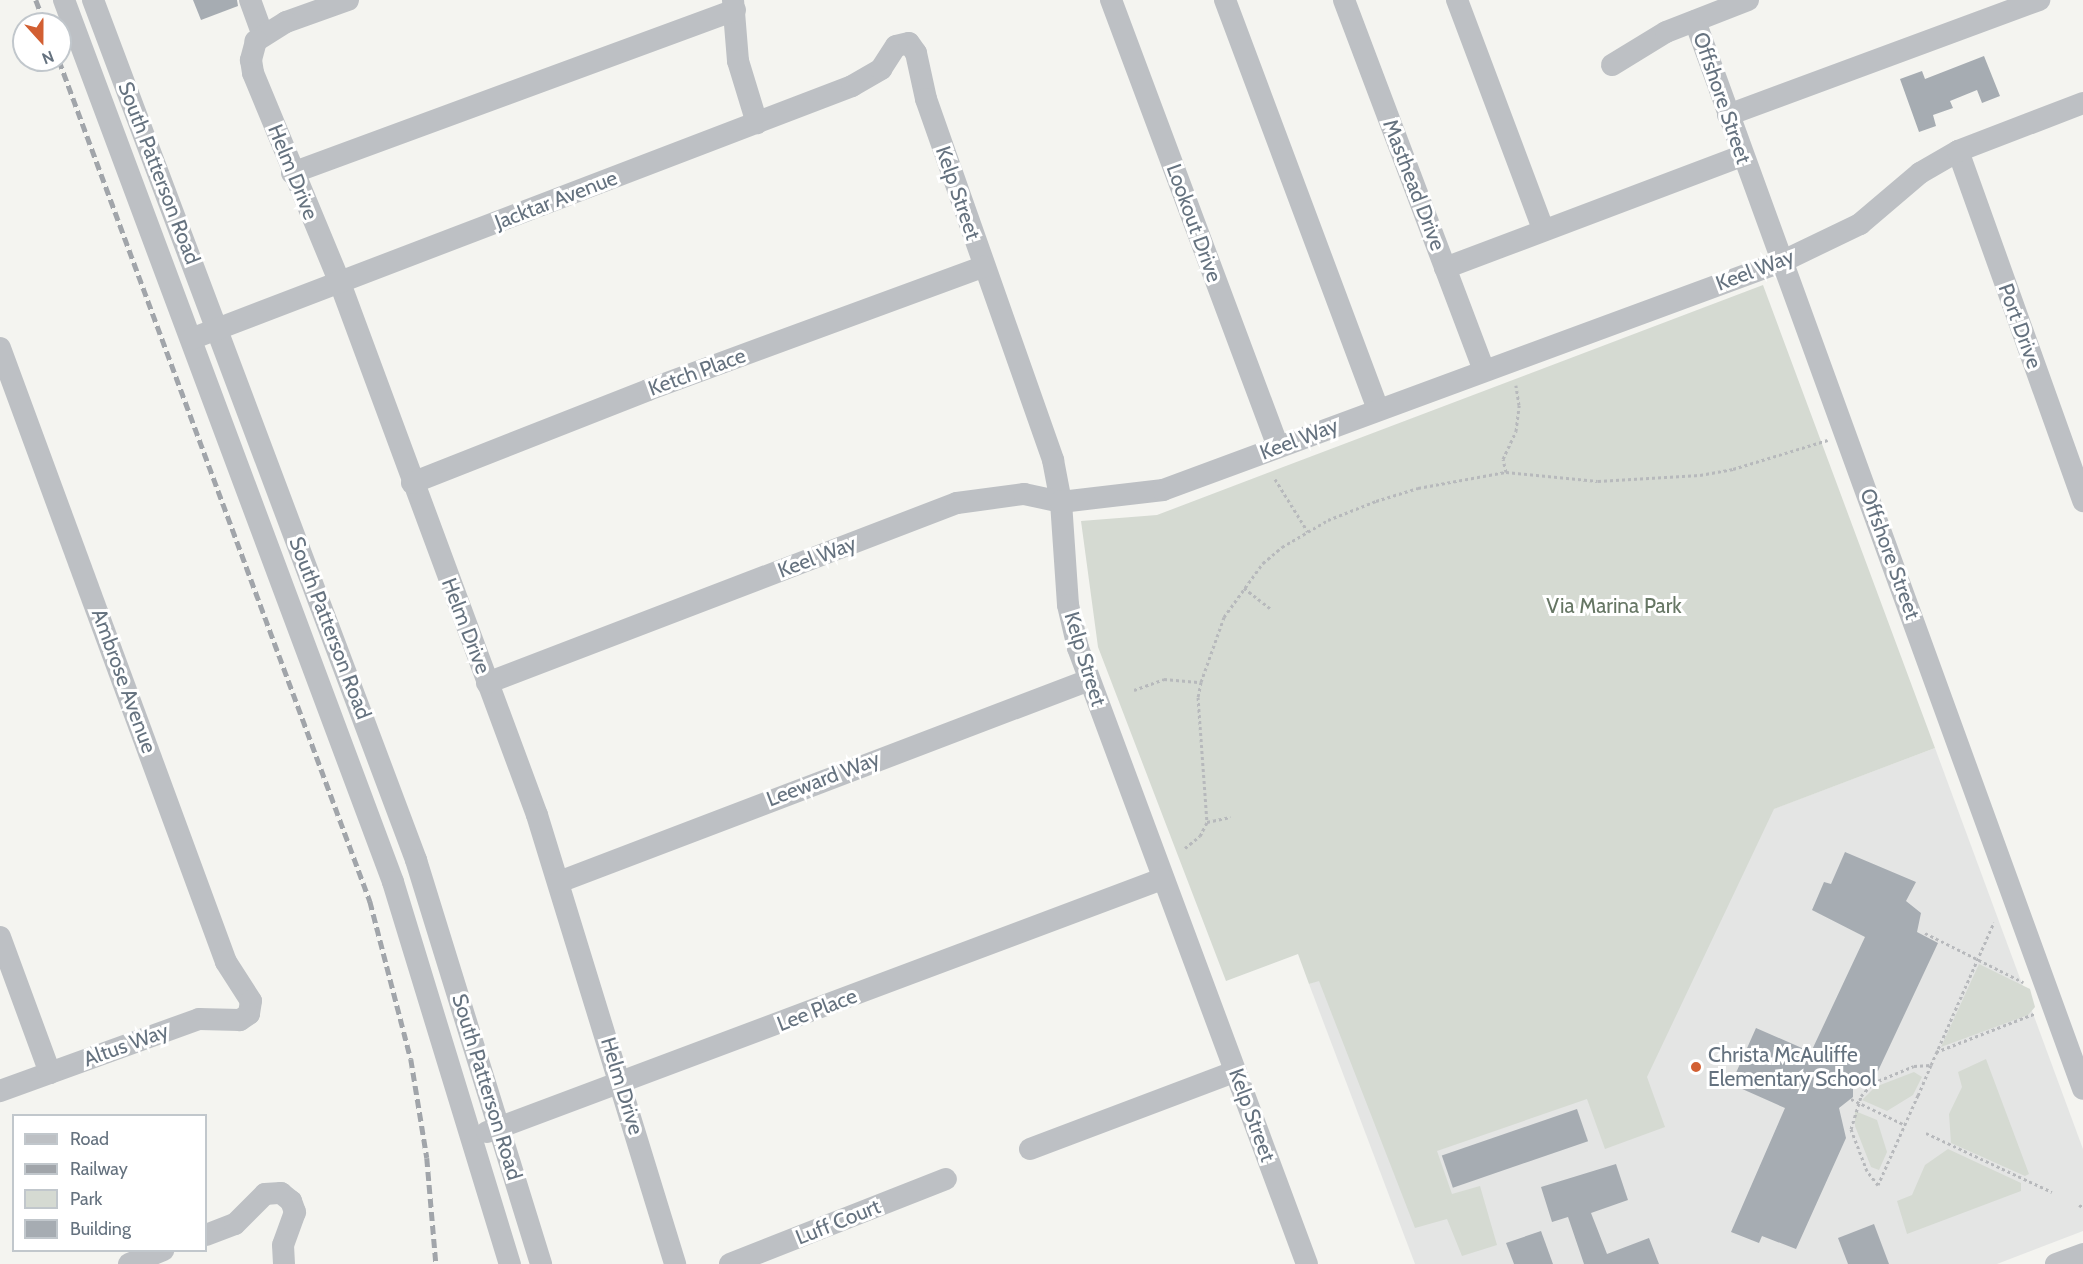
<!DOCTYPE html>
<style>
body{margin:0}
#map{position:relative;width:2083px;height:1264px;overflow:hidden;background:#f4f4f0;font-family:Cabin,sans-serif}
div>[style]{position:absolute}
.built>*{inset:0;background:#e4e5e4}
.green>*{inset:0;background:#d5dad2}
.building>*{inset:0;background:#a6acb2;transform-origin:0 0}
.path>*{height:3px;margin-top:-1.5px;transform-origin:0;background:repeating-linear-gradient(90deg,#b7b9bc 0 3px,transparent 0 6px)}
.minor>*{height:22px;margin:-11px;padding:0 11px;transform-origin:11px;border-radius:11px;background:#bdc0c4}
.rail>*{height:4.5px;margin-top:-2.25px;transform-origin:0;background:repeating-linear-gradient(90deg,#a1a5aa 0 9px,transparent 0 13.5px)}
.dots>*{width:16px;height:16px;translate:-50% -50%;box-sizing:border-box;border:3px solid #fff;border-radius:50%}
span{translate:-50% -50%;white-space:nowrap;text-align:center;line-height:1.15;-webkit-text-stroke:6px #fff;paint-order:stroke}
.street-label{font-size:21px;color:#65727f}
.park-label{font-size:21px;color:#667664}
.poi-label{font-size:21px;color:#65727f}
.left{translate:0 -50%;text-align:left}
.legend{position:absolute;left:12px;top:1114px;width:195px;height:138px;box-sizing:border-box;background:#fff;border:2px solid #c1c7cc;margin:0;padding:8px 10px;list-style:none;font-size:18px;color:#65727f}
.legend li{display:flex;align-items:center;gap:12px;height:30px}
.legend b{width:30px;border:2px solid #c1c7cc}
.north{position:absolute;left:12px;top:12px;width:60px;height:60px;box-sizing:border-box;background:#fff;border:2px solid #c1c7cc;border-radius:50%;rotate:159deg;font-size:16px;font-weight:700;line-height:24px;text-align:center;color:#65727f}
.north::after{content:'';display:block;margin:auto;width:21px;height:27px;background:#d25f32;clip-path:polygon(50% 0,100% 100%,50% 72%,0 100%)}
</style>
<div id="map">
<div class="built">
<div style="clip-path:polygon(1935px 748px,2083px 1149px,2083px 1231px,1997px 1264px,1415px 1264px,1309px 984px)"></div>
</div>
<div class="green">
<div style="clip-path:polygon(1763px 285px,1935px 748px,1774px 809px,1647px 1077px,1665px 1127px,1605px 1149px,1587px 1099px,1437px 1151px,1452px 1194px,1480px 1186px,1497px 1245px,1462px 1256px,1447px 1219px,1415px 1228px,1319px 981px,1309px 984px,1298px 954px,1226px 981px,1098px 647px,1081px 521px,1157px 515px)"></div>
<div style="clip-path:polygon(1979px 964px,2030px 989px,2035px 1007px,2028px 1015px,1941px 1047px)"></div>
<div style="clip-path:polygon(1986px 1059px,2029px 1174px,2025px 1176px,1951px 1143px,1949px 1114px,1962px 1087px,1958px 1072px)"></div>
<div style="clip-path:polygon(1914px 1072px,1922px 1077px,1913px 1095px,1887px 1111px,1862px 1100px,1875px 1087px)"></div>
<div style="clip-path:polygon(1855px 1111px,1877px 1120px,1887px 1152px,1879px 1170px,1871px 1167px,1855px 1126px)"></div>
<div style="clip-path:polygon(1948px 1149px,2021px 1183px,2021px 1191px,1907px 1234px,1897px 1201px,1912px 1195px,1925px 1165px)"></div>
</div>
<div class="building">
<div style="clip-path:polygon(193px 0,237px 0,238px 6px,201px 20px)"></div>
<div style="clip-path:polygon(1984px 56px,2000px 96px,1982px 103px,1977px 90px,1950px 101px,1953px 108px,1933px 115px,1936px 126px,1919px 132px,1900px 79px,1922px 71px,1925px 79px)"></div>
<div style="clip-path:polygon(1845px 852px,1916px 882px,1906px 901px,1921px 913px,1917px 932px,1938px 943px,1878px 1071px,1853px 1077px,1853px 1097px,1839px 1108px,1846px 1138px,1796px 1249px,1762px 1236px,1759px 1243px,1731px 1232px,1785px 1108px,1731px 1084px,1756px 1028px,1811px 1052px,1865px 937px,1812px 910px,1824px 882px,1831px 884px)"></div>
<div style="left:1577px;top:1109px;width:34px;height:143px;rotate:71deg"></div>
<div style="clip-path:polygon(1616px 1164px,1628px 1200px,1591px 1213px,1607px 1254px,1649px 1238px,1659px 1264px,1584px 1264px,1568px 1217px,1552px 1222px,1541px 1187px)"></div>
<div style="clip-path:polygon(1874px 1224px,1889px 1264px,1848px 1264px,1838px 1238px)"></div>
<div style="clip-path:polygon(1541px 1231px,1553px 1264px,1514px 1264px,1506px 1243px)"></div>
</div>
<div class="path">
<div style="left:1506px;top:472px;width:13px;rotate:-103deg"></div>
<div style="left:1503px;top:459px;width:31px;rotate:-65deg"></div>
<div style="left:1516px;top:431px;width:26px;rotate:-83deg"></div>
<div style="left:1519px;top:405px;width:20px;rotate:-99deg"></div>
<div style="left:1275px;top:479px;width:62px;rotate:58.1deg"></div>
<div style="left:1244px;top:588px;width:34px;rotate:38deg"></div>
<div style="left:1201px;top:682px;width:69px;rotate:-70.5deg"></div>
<div style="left:1224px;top:617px;width:67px;rotate:-54.2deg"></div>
<div style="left:1263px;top:563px;width:25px;rotate:-40deg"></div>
<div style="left:1282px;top:547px;width:53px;rotate:-30.4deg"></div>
<div style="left:1328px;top:520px;width:52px;rotate:-21.6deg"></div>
<div style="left:1376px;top:501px;width:44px;rotate:-17.2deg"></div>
<div style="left:1418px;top:488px;width:89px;rotate:-10.3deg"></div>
<div style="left:1506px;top:472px;width:92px;rotate:5.6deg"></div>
<div style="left:1598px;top:481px;width:102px;rotate:-3.4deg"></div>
<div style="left:1700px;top:475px;width:34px;rotate:-10deg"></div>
<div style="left:1733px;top:469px;width:99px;rotate:-17deg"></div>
<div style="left:1134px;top:690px;width:32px;rotate:-20deg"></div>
<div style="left:1164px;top:679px;width:37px;rotate:5deg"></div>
<div style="left:1201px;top:682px;width:15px;rotate:101deg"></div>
<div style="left:1198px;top:697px;width:125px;rotate:85.9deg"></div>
<div style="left:1185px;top:848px;width:19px;rotate:-39deg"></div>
<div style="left:1200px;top:836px;width:16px;rotate:-63deg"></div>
<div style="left:1207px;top:822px;width:24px;rotate:-12deg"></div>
<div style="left:1925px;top:933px;width:110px;rotate:26.6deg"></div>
<div style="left:1936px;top:1052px;width:107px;rotate:-21.3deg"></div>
<div style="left:1931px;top:1065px;width:33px;rotate:113deg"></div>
<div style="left:1918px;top:1095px;width:98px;rotate:114deg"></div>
<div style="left:1878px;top:1185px;width:18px;rotate:-128deg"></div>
<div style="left:1867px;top:1171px;width:45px;rotate:-110.9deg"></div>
<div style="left:1851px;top:1129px;width:34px;rotate:-73deg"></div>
<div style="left:1861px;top:1096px;width:18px;rotate:-47deg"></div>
<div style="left:1873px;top:1083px;width:44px;rotate:-22.5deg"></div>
<div style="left:1914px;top:1066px;width:17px;rotate:-3deg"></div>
<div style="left:1931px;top:1065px;width:156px;rotate:-66.2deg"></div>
<div style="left:1851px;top:1099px;width:60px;rotate:25.7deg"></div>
<div style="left:1926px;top:1133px;width:139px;rotate:25.1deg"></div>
<div style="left:2079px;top:1205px;width:4px;rotate:27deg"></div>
</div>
<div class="minor">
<div style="left:64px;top:0;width:941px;rotate:69.54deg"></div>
<div style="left:393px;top:882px;width:400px;rotate:73deg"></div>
<div style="left:93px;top:0;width:919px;rotate:69.41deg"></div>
<div style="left:416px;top:860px;width:423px;rotate:72.8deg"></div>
<div style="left:250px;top:0;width:38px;rotate:70deg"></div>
<div style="left:348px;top:0;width:66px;rotate:160.5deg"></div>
<div style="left:286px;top:22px;width:36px;rotate:148deg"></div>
<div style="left:256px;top:41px;width:20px;rotate:105deg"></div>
<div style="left:251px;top:60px;width:13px;rotate:81deg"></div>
<div style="left:253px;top:73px;width:227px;rotate:67.5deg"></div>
<div style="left:340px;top:283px;width:567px;rotate:69.68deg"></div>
<div style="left:537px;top:815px;width:470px;rotate:72.9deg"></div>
<div style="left:733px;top:0;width:61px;rotate:85.3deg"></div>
<div style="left:738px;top:61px;width:65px;rotate:73deg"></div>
<div style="left:1111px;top:0;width:476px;rotate:69.5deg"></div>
<div style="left:1225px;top:0;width:437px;rotate:69.5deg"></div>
<div style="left:1344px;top:0;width:396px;rotate:69.3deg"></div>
<div style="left:1457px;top:0;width:245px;rotate:69.4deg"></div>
<div style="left:1695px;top:21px;width:1136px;rotate:70.03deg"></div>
<div style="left:1612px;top:65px;width:63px;rotate:-31.4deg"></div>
<div style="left:1666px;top:32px;width:88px;rotate:-21.3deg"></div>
<div style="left:1728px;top:115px;width:332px;rotate:-20.3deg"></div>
<div style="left:1958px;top:151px;width:372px;rotate:70.3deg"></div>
<div style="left:292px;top:173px;width:472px;rotate:-20.2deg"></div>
<div style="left:1445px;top:268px;width:317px;rotate:-20.7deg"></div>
<div style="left:191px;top:339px;width:708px;rotate:-20.94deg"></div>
<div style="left:852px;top:86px;width:34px;rotate:-30deg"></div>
<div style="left:881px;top:69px;width:27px;rotate:-57deg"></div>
<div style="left:896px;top:46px;width:13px;rotate:-13deg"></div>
<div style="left:909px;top:43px;width:12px;rotate:55deg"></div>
<div style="left:916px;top:53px;width:47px;rotate:77.7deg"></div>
<div style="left:926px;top:99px;width:383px;rotate:70.6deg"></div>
<div style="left:1053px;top:460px;width:43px;rotate:79.2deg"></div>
<div style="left:1061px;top:502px;width:103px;rotate:86.1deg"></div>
<div style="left:1068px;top:605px;width:44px;rotate:76.9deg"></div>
<div style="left:1078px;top:648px;width:657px;rotate:69.61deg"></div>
<div style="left:0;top:348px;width:654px;rotate:69.79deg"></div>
<div style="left:226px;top:962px;width:46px;rotate:57.3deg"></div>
<div style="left:251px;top:1001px;width:13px;rotate:99deg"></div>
<div style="left:249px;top:1014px;width:11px;rotate:146deg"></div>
<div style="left:240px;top:1020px;width:41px;rotate:-178.6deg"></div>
<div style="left:199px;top:1019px;width:212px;rotate:160.1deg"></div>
<div style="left:412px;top:483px;width:254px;rotate:-21.5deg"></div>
<div style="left:648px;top:390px;width:357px;rotate:-20.2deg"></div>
<div style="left:487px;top:683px;width:503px;rotate:-20.96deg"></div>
<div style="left:957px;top:503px;width:68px;rotate:-7.7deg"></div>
<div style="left:1024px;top:494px;width:38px;rotate:12deg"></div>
<div style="left:1061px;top:502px;width:103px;rotate:-6.7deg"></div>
<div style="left:1163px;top:490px;width:659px;rotate:-20.25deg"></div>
<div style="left:1781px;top:262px;width:88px;rotate:-25.7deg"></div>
<div style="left:1860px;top:224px;width:79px;rotate:-40.4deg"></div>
<div style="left:1920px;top:173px;width:44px;rotate:-30.1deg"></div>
<div style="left:1958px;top:151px;width:134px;rotate:-21deg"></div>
<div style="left:559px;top:882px;width:567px;rotate:-20.86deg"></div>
<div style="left:0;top:937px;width:145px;rotate:69.8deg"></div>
<div style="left:487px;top:1132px;width:721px;rotate:-20.55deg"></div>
<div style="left:1030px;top:1149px;width:220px;rotate:-20.7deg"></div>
<div style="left:206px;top:1235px;width:31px;rotate:-21deg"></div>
<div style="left:235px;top:1224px;width:42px;rotate:-45deg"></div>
<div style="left:265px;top:1194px;width:16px;rotate:-4deg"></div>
<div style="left:281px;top:1193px;width:13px;rotate:39deg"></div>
<div style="left:291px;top:1201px;width:12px;rotate:70deg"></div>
<div style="left:295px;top:1212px;width:35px;rotate:110deg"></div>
<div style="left:283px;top:1245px;width:19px;rotate:87deg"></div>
<div style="left:129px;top:1264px;width:37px;rotate:-22deg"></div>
<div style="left:730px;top:1264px;width:232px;rotate:-21.5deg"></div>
<div style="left:2056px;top:1264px;width:29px;rotate:-20deg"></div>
</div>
<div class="rail">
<div style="left:36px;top:0;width:26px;rotate:69deg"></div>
<div style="left:59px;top:60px;width:897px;rotate:69.71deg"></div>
<div style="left:370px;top:901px;width:163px;rotate:75.5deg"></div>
<div style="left:411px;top:1059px;width:100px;rotate:80.8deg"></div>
<div style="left:427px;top:1158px;width:106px;rotate:85.1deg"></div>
</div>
<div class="dots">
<div style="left:1696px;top:1067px;background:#d25f32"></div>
</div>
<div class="street-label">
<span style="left:1722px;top:98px;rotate:71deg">Offshore Street</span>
<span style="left:293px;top:172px;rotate:68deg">Helm Drive</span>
<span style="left:159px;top:173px;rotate:69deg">South Patterson Road</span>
<span style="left:1414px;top:185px;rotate:69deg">Masthead Drive</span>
<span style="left:958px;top:193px;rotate:71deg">Kelp Street</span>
<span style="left:556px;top:200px;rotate:-21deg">Jacktar Avenue</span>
<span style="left:1194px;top:223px;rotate:70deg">Lookout Drive</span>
<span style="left:1755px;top:270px;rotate:-21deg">Keel Way</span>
<span style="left:2020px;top:326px;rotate:70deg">Port Drive</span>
<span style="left:697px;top:372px;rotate:-20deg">Ketch Place</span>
<span style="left:1299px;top:439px;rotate:-21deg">Keel Way</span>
<span style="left:1890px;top:554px;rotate:70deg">Offshore Street</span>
<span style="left:817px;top:557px;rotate:-21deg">Keel Way</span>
<span style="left:466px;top:626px;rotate:69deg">Helm Drive</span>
<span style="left:330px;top:628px;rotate:69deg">South Patterson Road</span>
<span style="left:1085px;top:659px;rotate:73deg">Kelp Street</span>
<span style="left:124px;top:681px;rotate:70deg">Ambrose Avenue</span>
<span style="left:823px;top:779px;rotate:-21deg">Leeward Way</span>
<span style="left:817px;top:1010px;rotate:-21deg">Lee Place</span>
<span style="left:126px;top:1045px;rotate:-20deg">Altus Way</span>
<span style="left:622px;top:1086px;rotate:73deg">Helm Drive</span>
<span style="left:487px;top:1087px;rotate:73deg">South Patterson Road</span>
<span style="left:1252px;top:1115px;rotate:70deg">Kelp Street</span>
<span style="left:838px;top:1222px;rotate:-22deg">Luff Court</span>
</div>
<div class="park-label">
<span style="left:1614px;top:606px">Via Marina Park</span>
</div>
<div class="poi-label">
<span class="left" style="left:1708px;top:1067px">Christa McAuliffe<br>Elementary School</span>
</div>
<ul class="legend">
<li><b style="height:8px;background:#bdc0c4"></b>Road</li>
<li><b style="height:8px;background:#a1a5aa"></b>Railway</li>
<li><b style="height:16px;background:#d5dad2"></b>Park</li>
<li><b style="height:16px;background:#a6acb2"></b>Building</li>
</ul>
<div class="north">N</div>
</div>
